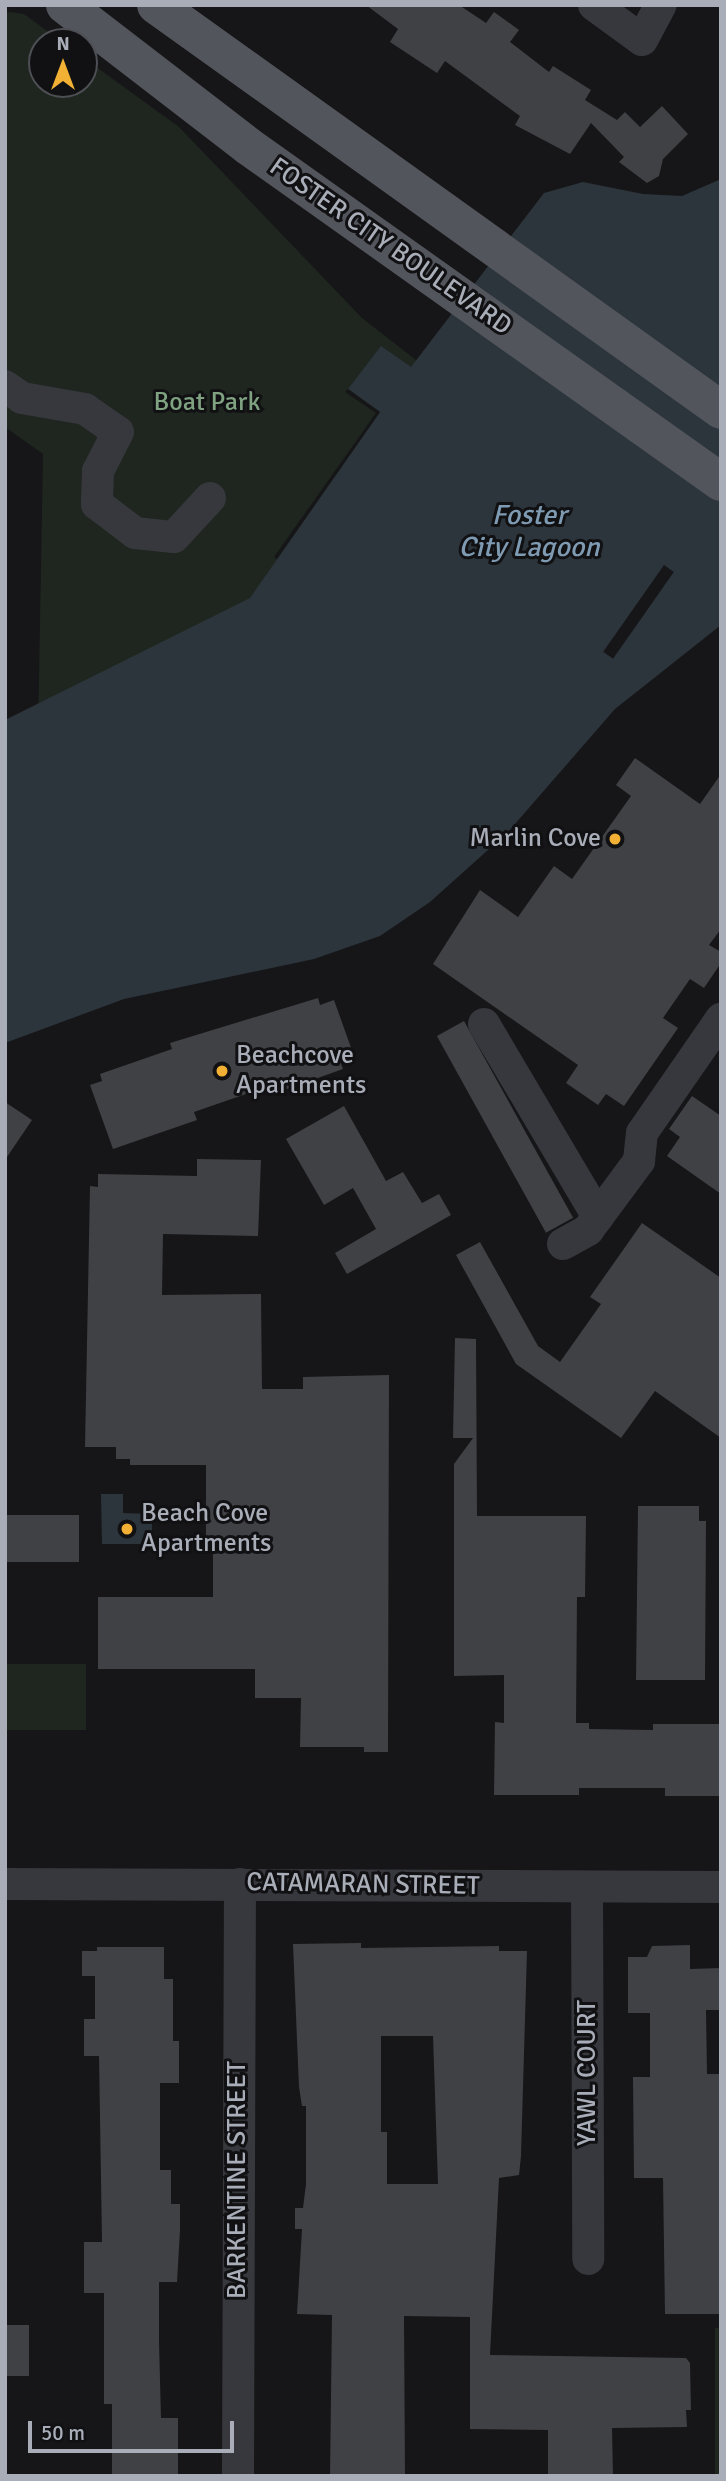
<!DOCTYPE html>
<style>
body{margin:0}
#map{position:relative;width:726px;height:2481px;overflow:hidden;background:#161618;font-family:Signika,sans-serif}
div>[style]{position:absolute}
.green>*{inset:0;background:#1e261f;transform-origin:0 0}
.water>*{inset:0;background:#2c353c}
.pier>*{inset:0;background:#161618;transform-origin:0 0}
.building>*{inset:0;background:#404145;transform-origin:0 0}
.minor>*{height:32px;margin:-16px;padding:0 16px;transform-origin:16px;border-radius:16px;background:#37383d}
.major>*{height:38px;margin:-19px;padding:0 19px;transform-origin:19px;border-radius:19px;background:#53555c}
.dots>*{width:19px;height:19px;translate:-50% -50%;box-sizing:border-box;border:4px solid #111113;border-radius:50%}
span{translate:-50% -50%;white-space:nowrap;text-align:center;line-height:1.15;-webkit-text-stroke:6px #111113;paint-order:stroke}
.street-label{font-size:26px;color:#a8adb8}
.park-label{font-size:26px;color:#7fa381}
.poi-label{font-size:26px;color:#a8adb8}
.right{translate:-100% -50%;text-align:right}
.left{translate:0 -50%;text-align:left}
.water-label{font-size:28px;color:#7f9bb3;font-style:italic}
.frame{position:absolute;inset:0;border:7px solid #a8adb8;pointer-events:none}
.north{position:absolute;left:28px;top:28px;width:70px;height:70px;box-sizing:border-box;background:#111113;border:2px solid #4d4f55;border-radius:50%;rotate:0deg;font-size:19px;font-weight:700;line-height:28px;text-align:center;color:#a8adb8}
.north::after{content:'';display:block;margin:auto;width:24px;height:32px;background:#f2b134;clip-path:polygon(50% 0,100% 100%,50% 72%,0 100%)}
.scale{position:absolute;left:28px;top:2421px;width:206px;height:32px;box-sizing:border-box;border:4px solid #a8adb8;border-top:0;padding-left:9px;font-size:21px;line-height:24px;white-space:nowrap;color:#a8adb8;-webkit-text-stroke:5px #111113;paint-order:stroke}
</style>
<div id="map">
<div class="green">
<div style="clip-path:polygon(10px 12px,24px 14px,62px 42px,42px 42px,42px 84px,84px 84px,84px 58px,179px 127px,362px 318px,439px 378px,259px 599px,38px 735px,43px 454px,5px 427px,5px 13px)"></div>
<div style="left:5px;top:1664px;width:81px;height:66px"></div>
<div style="left:715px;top:2328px;width:6px;height:148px"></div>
</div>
<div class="water">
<div style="clip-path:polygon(721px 179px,721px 625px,615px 709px,508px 832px,430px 902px,380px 936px,314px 959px,124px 999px,5px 1043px,5px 720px,250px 598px,380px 412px,348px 389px,381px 346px,411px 367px,544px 193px,583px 182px,643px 194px,682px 196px)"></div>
<div style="clip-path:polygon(101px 1494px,123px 1494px,123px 1513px,152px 1514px,152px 1544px,102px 1544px)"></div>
</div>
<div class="pier">
<div style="clip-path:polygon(348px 389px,380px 412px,277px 559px,274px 557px,376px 413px,345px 392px)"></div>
<div style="left:664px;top:565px;width:12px;height:106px;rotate:35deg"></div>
</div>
<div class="building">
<div style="clip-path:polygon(366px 5px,459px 5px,486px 23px,494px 12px,519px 30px,510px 42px,549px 72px,553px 66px,591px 90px,585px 100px,617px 120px,625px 112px,640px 127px,662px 106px,688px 134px,663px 159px,659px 176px,647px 183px,619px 162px,624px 157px,591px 123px,570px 154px,515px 125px,520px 116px,445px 61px,437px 73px,390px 42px,398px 29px)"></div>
<div style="clip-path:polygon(635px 758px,700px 804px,721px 774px,721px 929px,709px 945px,721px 952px,721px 963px,704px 988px,690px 979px,663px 1018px,678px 1028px,624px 1106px,606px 1094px,598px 1105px,566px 1083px,578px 1065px,433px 964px,480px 890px,518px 917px,554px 866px,572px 879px,631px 796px,616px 785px)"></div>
<div style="clip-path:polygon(318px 998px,320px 1005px,334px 1000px,354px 1056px,340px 1061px,343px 1069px,284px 1090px,281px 1082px,194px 1112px,197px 1120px,113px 1149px,90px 1085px,102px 1081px,100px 1074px,172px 1049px,170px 1043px)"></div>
<div style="left:464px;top:1021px;width:225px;height:31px;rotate:61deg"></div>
<div style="clip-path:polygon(692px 1096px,721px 1116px,721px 1194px,667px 1156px,680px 1137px,669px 1129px)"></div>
<div style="clip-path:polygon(5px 1102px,32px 1120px,5px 1160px)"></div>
<div style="clip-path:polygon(344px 1106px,386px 1181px,403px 1172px,422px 1203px,439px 1194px,451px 1215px,347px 1274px,335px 1253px,376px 1229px,353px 1188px,324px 1205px,286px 1139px)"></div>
<div style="clip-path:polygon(197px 1159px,261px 1160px,258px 1236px,163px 1234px,162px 1295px,261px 1294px,262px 1389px,303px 1389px,303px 1377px,389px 1375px,388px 1752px,364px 1752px,364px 1747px,300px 1747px,301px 1698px,255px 1698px,255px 1669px,98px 1669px,98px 1597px,213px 1597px,213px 1552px,206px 1552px,206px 1465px,130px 1465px,130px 1459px,116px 1459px,116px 1447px,85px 1447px,90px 1186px,98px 1187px,98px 1174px,197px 1176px)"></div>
<div style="clip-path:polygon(642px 1223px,721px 1278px,721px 1438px,655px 1391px,621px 1438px,516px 1364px,456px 1255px,480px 1242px,538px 1346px,560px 1362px,601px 1304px,590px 1297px)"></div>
<div style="clip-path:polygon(455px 1338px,476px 1339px,477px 1516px,586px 1516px,585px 1597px,577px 1597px,576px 1723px,589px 1723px,589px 1729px,653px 1730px,653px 1724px,721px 1724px,721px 1796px,665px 1796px,665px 1788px,579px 1788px,579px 1795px,494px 1795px,495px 1722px,504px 1723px,504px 1675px,454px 1676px,454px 1464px,473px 1438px,453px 1438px)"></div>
<div style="clip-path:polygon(638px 1506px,699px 1506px,699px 1521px,706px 1521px,705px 1680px,636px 1680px)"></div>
<div style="left:5px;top:1515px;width:74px;height:47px"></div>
<div style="clip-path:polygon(evenodd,361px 1943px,361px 1948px,499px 1946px,499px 1951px,527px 1951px,521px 2156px,519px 2175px,499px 2178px,490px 2355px,686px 2358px,690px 2363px,691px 2410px,686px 2410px,687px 2427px,612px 2428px,613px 2476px,548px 2476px,548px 2430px,470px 2429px,470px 2317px,404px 2316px,405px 2476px,330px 2476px,332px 2315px,297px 2314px,302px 2229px,295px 2229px,295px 2208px,303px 2208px,306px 2184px,306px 2106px,302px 2106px,299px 2087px,293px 1944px,361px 1943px,381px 2036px,433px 2036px,438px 2184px,387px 2184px,387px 2132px,381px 2132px,381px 2036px)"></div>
<div style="clip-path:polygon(690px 1945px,690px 1969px,721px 1968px,721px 2010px,706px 2010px,707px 2074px,721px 2074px,721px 2314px,665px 2314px,663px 2178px,634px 2178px,633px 2077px,650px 2077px,650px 2013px,628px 2013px,628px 1957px,647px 1957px,652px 1946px)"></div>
<div style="clip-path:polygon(97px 1947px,164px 1947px,164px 1979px,173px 1979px,173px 2041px,179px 2041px,179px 2083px,160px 2083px,160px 2170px,171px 2170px,171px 2204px,180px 2204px,180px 2230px,177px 2282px,159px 2282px,159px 2342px,161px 2418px,178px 2418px,178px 2475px,112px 2475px,112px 2404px,104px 2404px,104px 2293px,84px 2293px,84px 2242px,102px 2242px,99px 2056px,84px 2056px,84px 2019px,95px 2019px,95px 1976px,82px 1976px,82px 1951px,97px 1951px)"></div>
<div style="left:5px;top:2325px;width:24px;height:51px"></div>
</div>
<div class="minor">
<div style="left:594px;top:5px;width:59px;rotate:36.1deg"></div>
<div style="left:642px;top:40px;width:40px;rotate:-62deg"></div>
<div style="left:5px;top:386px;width:21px;rotate:35deg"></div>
<div style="left:22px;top:398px;width:64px;rotate:9.9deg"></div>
<div style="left:85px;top:409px;width:40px;rotate:34.9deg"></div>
<div style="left:118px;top:432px;width:44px;rotate:117.1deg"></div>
<div style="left:98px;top:471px;width:33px;rotate:92deg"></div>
<div style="left:97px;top:504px;width:48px;rotate:37.3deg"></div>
<div style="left:135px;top:533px;width:39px;rotate:6deg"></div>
<div style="left:174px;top:537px;width:53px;rotate:-47.3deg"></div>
<div style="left:484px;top:1024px;width:224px;rotate:59.4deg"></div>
<div style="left:563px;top:1244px;width:29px;rotate:-29deg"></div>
<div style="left:588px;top:1230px;width:86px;rotate:-53.5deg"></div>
<div style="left:639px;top:1161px;width:28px;rotate:-84deg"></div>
<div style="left:642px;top:1133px;width:139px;rotate:-55.3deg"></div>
<div style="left:5px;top:1884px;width:716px;rotate:0.24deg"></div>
<div style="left:587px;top:1888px;width:371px;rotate:89.8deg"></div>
<div style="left:238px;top:2476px;width:592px;rotate:-89.81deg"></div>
</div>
<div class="major">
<div style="left:65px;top:5px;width:231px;rotate:37.6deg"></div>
<div style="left:248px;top:146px;width:580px;rotate:35.39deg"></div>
<div style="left:156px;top:5px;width:695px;rotate:35.63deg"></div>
</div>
<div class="dots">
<div style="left:615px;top:839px;background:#f2b134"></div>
<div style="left:222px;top:1071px;background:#f2b134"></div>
<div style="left:127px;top:1529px;background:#f2b134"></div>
</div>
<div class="street-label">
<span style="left:390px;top:247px;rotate:35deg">FOSTER CITY BOULEVARD</span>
<span style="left:363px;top:1885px;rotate:1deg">CATAMARAN STREET</span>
<span style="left:588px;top:2073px;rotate:-90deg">YAWL COURT</span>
<span style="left:238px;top:2180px;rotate:-90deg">BARKENTINE STREET</span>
</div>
<div class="park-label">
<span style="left:207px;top:403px">Boat Park</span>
</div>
<div class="poi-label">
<span class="right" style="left:601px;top:839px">Marlin Cove</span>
<span class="left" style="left:236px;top:1071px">Beachcove<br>Apartments</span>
<span class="left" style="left:141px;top:1529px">Beach Cove<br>Apartments</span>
</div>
<div class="water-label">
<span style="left:529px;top:531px">Foster<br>City Lagoon</span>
</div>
<div class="frame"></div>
<div class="north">N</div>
<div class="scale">50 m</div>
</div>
